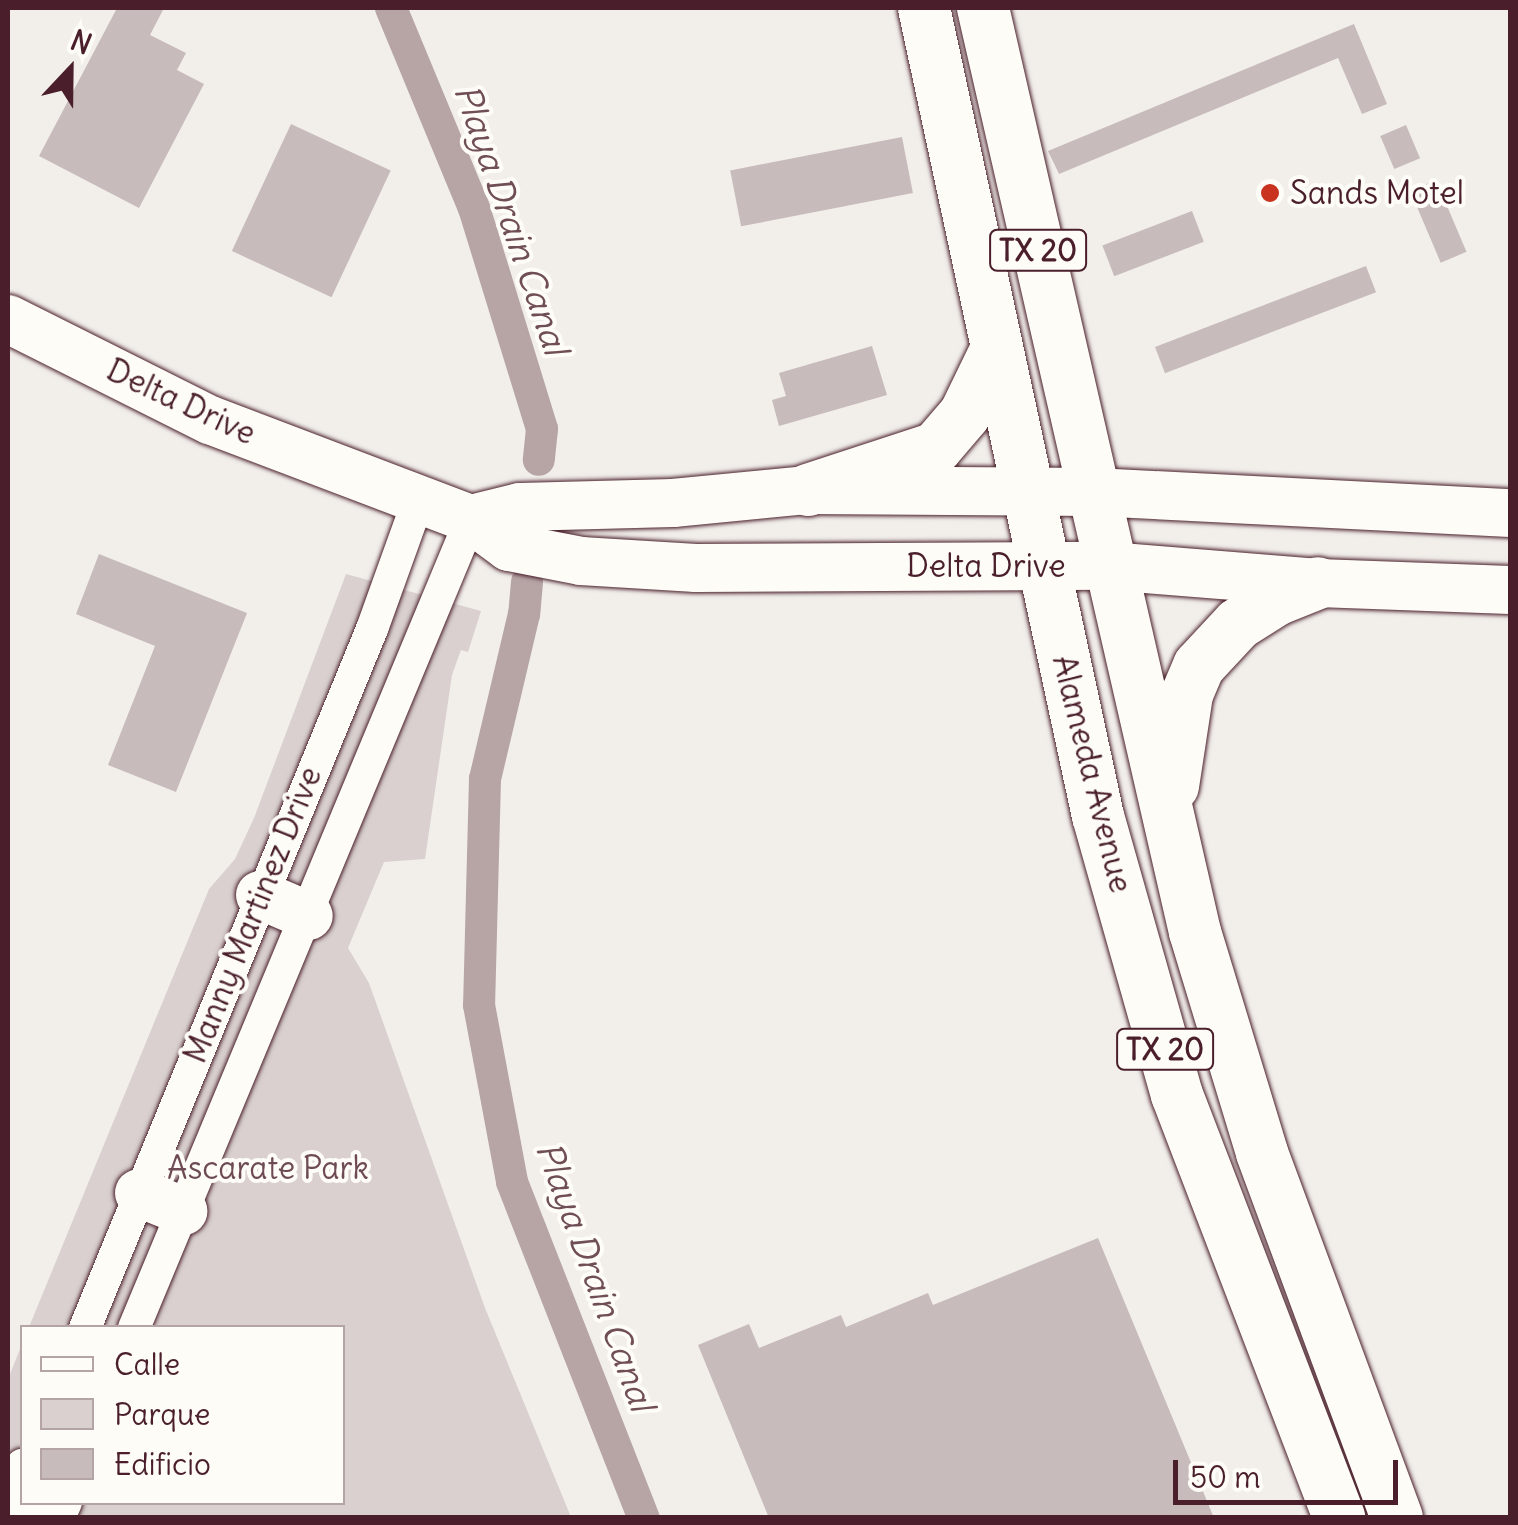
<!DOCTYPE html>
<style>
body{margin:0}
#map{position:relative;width:1518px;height:1525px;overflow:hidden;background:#f2efeb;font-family:Delius,sans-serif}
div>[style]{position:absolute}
.green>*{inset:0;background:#d9d0cf}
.canal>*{height:32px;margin:-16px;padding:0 16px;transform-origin:16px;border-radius:16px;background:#b7a5a6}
.building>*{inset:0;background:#c8bbbb;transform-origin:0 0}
.roads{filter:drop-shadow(0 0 2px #4a1f2b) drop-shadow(0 0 2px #4a1f2b)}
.street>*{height:32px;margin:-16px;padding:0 16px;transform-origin:16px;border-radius:16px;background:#fdfcf7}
.secondary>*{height:48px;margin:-24px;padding:0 24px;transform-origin:24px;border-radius:24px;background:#fdfcf7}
.primary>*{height:52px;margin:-26px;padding:0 26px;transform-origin:26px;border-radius:26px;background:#fdfcf7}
.dots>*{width:28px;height:28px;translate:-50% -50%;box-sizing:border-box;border:5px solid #fdfcf7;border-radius:50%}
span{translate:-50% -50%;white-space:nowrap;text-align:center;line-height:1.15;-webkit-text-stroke:8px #fdfcf7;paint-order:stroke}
.shield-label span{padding:2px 8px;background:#fdfcf7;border:2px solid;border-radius:8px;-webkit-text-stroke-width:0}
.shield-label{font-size:30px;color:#4a1f2b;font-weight:700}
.poi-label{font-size:32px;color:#4a1f2b}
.left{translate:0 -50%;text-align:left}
.street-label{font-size:32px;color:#4a1f2b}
.park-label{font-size:32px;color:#6e4b54}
.water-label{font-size:35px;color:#704e56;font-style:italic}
.frame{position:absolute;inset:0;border:10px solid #4a1f2b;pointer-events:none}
.legend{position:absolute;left:20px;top:1325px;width:325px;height:180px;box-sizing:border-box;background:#fdfcf7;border:2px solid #b5a4a5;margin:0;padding:12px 18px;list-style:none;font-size:30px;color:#4a1f2b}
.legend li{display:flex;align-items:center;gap:20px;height:50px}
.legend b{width:50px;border:2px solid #b5a4a5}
.north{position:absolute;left:20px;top:20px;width:100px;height:100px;-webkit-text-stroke:8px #fdfcf7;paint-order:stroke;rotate:22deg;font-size:28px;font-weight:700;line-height:40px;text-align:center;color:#4a1f2b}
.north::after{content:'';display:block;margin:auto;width:35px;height:45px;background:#4a1f2b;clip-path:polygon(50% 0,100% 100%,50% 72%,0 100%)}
.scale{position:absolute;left:1173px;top:1460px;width:225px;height:45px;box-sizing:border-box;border:5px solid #4a1f2b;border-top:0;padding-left:12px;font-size:30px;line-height:35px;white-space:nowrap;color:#4a1f2b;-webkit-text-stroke:8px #fdfcf7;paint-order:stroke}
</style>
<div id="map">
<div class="green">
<div style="clip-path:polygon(346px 574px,481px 611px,468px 652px,461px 650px,452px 675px,425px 859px,384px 862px,348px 948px,369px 983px,485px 1308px,571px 1517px,8px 1518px,8px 1379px,22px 1344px,22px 1502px,342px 1502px,342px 1328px,29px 1327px,209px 889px,235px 859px,254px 818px)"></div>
</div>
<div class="canal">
<div style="left:391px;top:8px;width:217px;rotate:67.5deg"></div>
<div style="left:474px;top:208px;width:231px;rotate:72.9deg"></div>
<div style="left:542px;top:429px;width:31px;rotate:96deg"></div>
<div style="left:527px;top:582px;width:32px;rotate:95deg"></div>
<div style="left:524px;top:614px;width:170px;rotate:103.3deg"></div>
<div style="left:485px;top:779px;width:226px;rotate:91.5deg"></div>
<div style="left:479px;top:1005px;width:180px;rotate:79.4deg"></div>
<div style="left:512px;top:1182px;width:361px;rotate:68.6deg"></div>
</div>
<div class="building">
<div style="clip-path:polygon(117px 8px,164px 8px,150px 35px,186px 53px,177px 70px,204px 84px,139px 208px,39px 156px)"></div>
<div style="clip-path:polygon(1354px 24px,1387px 104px,1362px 114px,1338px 58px,1059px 174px,1048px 151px)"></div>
<div style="left:291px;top:124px;width:110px;height:140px;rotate:25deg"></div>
<div style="left:1406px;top:125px;width:36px;height:28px;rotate:67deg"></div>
<div style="left:902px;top:137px;width:57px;height:175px;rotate:79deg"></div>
<div style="left:1436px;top:180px;width:78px;height:28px;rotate:67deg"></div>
<div style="left:1192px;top:211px;width:33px;height:96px;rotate:69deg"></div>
<div style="left:1366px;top:266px;width:28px;height:226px;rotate:69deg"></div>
<div style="clip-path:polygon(872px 346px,887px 395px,779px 426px,772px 400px,786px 396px,779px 373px)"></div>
<div style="clip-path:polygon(99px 554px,247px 613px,176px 792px,108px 765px,155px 646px,76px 614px)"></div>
<div style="clip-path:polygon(1098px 1238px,1214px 1518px,769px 1518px,698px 1345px,749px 1324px,759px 1348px,841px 1315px,846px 1327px,928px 1293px,933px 1305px)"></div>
</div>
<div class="roads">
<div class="street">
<div style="left:85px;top:1328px;width:756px;rotate:-67.68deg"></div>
<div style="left:372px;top:629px;width:136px;rotate:-70.2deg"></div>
<div style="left:134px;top:1328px;width:876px;rotate:-67.39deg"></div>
<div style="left:8px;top:1500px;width:38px;rotate:-68deg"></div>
<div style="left:28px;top:1518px;width:17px;rotate:-66deg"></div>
<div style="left:59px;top:1518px;width:17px;rotate:-66deg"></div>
</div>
<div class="secondary">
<div style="left:8px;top:319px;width:226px;rotate:26.6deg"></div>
<div style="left:210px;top:420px;width:279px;rotate:20.8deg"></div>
<div style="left:471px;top:519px;width:47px;rotate:36.4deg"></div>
<div style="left:509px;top:547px;width:73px;rotate:11deg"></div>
<div style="left:581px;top:561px;width:115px;rotate:3.5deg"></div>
<div style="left:696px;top:568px;width:412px;rotate:-0.3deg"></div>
<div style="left:1108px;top:566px;width:211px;rotate:4.6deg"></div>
<div style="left:1318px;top:583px;width:192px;rotate:2.1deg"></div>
<div style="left:471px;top:519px;width:50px;rotate:-13.8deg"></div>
<div style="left:520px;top:507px;width:153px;rotate:-1.5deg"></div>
<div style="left:673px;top:503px;width:136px;rotate:-5.5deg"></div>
<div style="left:808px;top:490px;width:286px;rotate:0.4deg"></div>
<div style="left:1094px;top:492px;width:417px;rotate:2.9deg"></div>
<div style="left:260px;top:895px;width:53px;rotate:23.2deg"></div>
<div style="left:139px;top:1193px;width:48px;rotate:22.2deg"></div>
</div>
<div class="primary">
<div style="left:924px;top:8px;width:827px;rotate:77.85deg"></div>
<div style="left:1098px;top:816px;width:290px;rotate:74.2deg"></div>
<div style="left:1177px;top:1095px;width:453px;rotate:69deg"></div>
<div style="left:983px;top:8px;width:948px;rotate:77.08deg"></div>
<div style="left:1195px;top:932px;width:231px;rotate:73.1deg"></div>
<div style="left:1262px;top:1153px;width:389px;rotate:69.7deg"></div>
<div style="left:808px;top:490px;width:135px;rotate:-18.2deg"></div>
<div style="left:936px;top:448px;width:45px;rotate:-49.5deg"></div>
<div style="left:965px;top:414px;width:73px;rotate:-64.1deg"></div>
<div style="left:1173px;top:786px;width:93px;rotate:-81.3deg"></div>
<div style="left:1187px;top:694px;width:30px;rotate:-67deg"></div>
<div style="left:1199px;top:666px;width:57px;rotate:-47.1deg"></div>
<div style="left:1238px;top:624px;width:45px;rotate:-32.3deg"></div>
<div style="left:1276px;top:600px;width:45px;rotate:-22deg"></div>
</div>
</div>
<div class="dots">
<div style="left:1270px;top:193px;background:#c8321e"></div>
</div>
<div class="shield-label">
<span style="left:1038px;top:250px">TX 20</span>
<span style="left:1165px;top:1049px">TX 20</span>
</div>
<div class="poi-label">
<span class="left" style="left:1290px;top:193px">Sands Motel</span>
</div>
<div class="street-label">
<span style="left:181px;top:402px;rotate:25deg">Delta Drive</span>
<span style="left:986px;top:566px">Delta Drive</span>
<span style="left:1092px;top:774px;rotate:76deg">Alameda Avenue</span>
<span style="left:253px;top:915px;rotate:-68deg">Manny Martinez Drive</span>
</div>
<div class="park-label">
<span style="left:268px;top:1168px">Ascarate Park</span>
</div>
<div class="water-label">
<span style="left:512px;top:219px;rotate:71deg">Playa Drain Canal</span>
<span style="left:596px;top:1276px;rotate:70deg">Playa Drain Canal</span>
</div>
<div class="frame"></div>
<ul class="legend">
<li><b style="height:12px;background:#fdfcf7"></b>Calle</li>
<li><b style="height:28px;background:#d9d0cf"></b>Parque</li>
<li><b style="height:28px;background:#c8bbbb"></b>Edificio</li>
</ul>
<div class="north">N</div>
<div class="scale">50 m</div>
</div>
